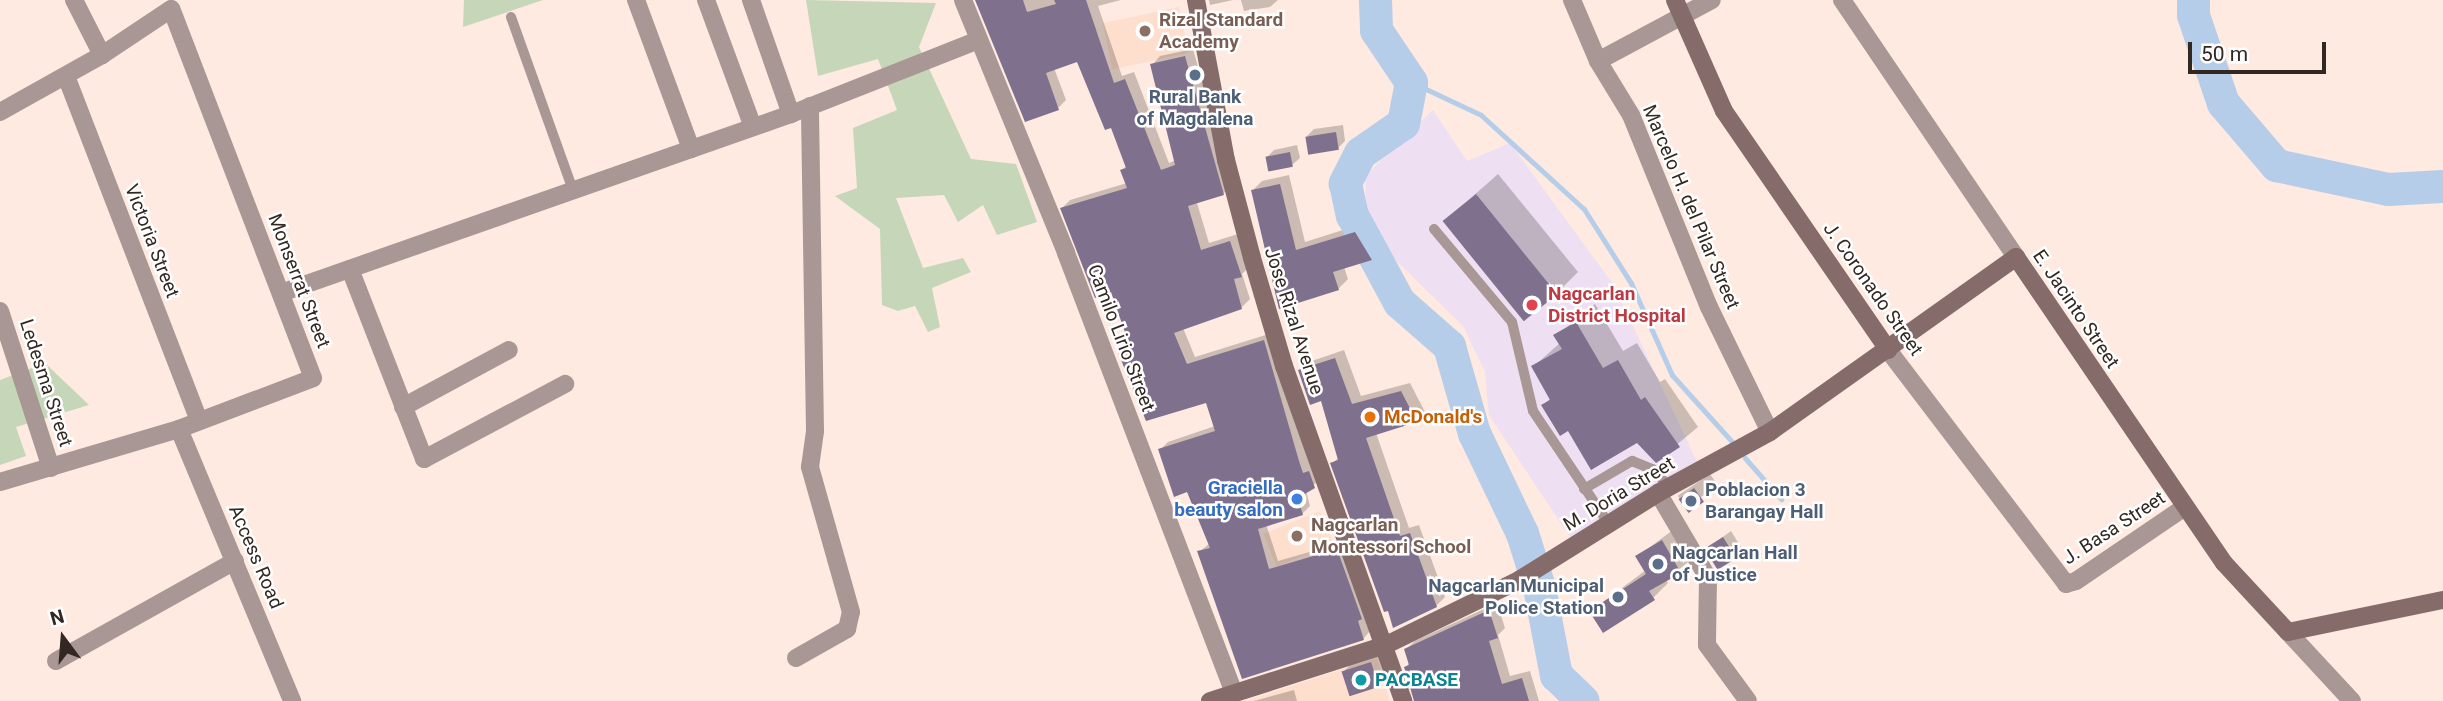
<!DOCTYPE html>
<style>
body{margin:0}
#map{position:relative;width:2443px;height:701px;overflow:hidden;background:#feeae0;font-family:Roboto,sans-serif}
div>[style]{position:absolute}
.built>*{inset:0;background:#fedecd;transform-origin:0 0}
.medical>*{inset:0;background:#eedff2}
.green>*{inset:0;background:#c6d7b9}
.shadow>*{inset:0;background:#0003;transform-origin:0 0}
.stream>*{height:5px;margin:-2.5px;padding:0 2.5px;transform-origin:2.5px;border-radius:2.5px;background:#b5cde9}
.river>*{height:33px;margin:-16.5px;padding:0 16.5px;transform-origin:16.5px;border-radius:16.5px;background:#b5cde9}
.building>*{inset:0;background:#7f708d;transform-origin:0 0}
.lane>*{height:10px;margin:-5px;padding:0 5px;transform-origin:5px;border-radius:5px;background:#a89795}
.street>*{height:18px;margin:-9px;padding:0 9px;transform-origin:9px;border-radius:9px;background:#a89795}
.secondary>*{height:18px;margin:-9px;padding:0 9px;transform-origin:9px;border-radius:9px;background:#856c6a}
.dots>*{width:19px;height:19px;translate:-50% -50%;box-sizing:border-box;border:4px solid #fff;border-radius:50%}
span{translate:-50% -50%;white-space:nowrap;text-align:center;line-height:1.15;-webkit-text-stroke:5px #fff;paint-order:stroke}
.education-label{font-size:19px;color:#785e54;font-weight:700}
.left{translate:0 -50%;text-align:left}
.service-label{font-size:19px;color:#4e5e75;font-weight:700}
.right{translate:-100% -50%;text-align:right}
.street-label{font-size:19px;color:#332721}
.health-label{font-size:19px;color:#be3a42;font-weight:700}
.food-label{font-size:19px;color:#c56008;font-weight:700}
.shop-label{font-size:19px;color:#366cbe;font-weight:700}
.culture-label{font-size:19px;color:#0d838f;font-weight:700}
.north{position:absolute;left:28px;top:603px;width:70px;height:70px;-webkit-text-stroke:5px #fff;paint-order:stroke;rotate:344deg;font-size:19px;font-weight:700;line-height:28px;text-align:center;color:#332721}
.north::after{content:'';display:block;margin:auto;width:24px;height:32px;background:#332721;clip-path:polygon(50% 0,100% 100%,50% 72%,0 100%)}
.scale{position:absolute;left:2188px;top:42px;width:138px;height:32px;box-sizing:border-box;border:4px solid #332721;border-top:0;padding-left:9px;font-size:21px;line-height:24px;white-space:nowrap;color:#332721;-webkit-text-stroke:5px #fff;paint-order:stroke}
</style>
<div id="map">
<div class="built">
<div style="left:1179px;top:7px;width:47px;height:78px;rotate:78deg"></div>
<div style="left:1320px;top:511px;width:35px;height:61px;rotate:68deg"></div>
<div style="clip-path:polygon(1377px 658px,1390px 701px,1246px 701px)"></div>
</div>
<div class="medical">
<div style="clip-path:polygon(1433px 110px,1467px 161px,1510px 143px,1613px 284px,1698px 464px,1572px 540px,1489px 415px,1485px 372px,1463px 326px,1368px 233px,1365px 176px)"></div>
</div>
<div class="green">
<div style="clip-path:polygon(464px 0,543px 0,463px 27px)"></div>
<div style="clip-path:polygon(806px 0,936px 3px,919px 47px,971px 159px,1016px 164px,1037px 222px,997px 235px,983px 205px,958px 222px,944px 195px,896px 198px,923px 268px,963px 258px,971px 272px,932px 288px,940px 327px,928px 332px,915px 306px,898px 311px,882px 305px,880px 229px,835px 196px,857px 188px,853px 128px,897px 110px,878px 59px,818px 76px)"></div>
<div style="clip-path:polygon(45px 363px,89px 405px,16px 427px,26px 456px,0 465px,0 380px)"></div>
</div>
<div class="shadow">
<div style="clip-path:polygon(977px 0,1121px 0,1098px 6px,1122px 76px,1134px 72px,1169px 163px,1176px 160px,1152px 65px,1160px 56px,1193px 49px,1231px 185px,1223px 194px,1197px 203px,1209px 243px,1238px 234px,1249px 267px,1242px 274px,1250px 299px,1242px 307px,1183px 328px,1195px 357px,1272px 333px,1322px 478px,1306px 491px,1310px 506px,1302px 514px,1266px 524px,1278px 561px,1345px 542px,1371px 630px,1363px 639px,1199px 552px,1210px 543px,1188px 490px,1160px 450px,1168px 442px,1215px 426px,1207px 401px,1118px 346px,1129px 336px,1112px 290px,1062px 208px,1070px 200px,1127px 183px,1122px 170px,1127px 165px,1112px 125px,1078px 60px,1054px 68px,1066px 100px,1058px 108px)"></div>
<div style="clip-path:polygon(1209px 0,1233px 0,1210px 5px)"></div>
<div style="clip-path:polygon(1241px 0,1278px 0,1270px 7px,1244px 11px)"></div>
<div style="clip-path:polygon(1343px 125px,1345px 141px,1338px 148px,1307px 136px,1314px 129px)"></div>
<div style="clip-path:polygon(1297px 145px,1300px 158px,1292px 165px,1267px 157px,1274px 150px)"></div>
<div style="clip-path:polygon(1498px 174px,1578px 272px,1557px 293px,1445px 221px)"></div>
<div style="clip-path:polygon(1289px 175px,1305px 242px,1365px 223px,1381px 249px,1371px 259px,1344px 267px,1348px 279px,1338px 289px,1280px 306px,1253px 190px,1262px 181px)"></div>
<div style="clip-path:polygon(1595px 304px,1623px 351px,1637px 343px,1660px 382px,1665px 379px,1698px 427px,1657px 461px,1638px 441px,1569px 429px,1543px 405px,1551px 398px,1533px 367px,1560px 343px,1556px 336px)"></div>
<div style="clip-path:polygon(1344px 350px,1361px 396px,1410px 383px,1425px 412px,1416px 421px,1376px 433px,1409px 528px,1419px 525px,1445px 597px,1436px 606px,1333px 463px,1339px 457px,1322px 399px,1300px 371px,1309px 362px)"></div>
<div style="left:1710px;top:474px;width:14px;height:39px;rotate:56deg"></div>
<div style="clip-path:polygon(1677px 527px,1694px 557px,1666px 580px,1668px 583px,1653px 598px,1591px 611px,1646px 570px,1638px 556px)"></div>
<div style="clip-path:polygon(1731px 531px,1742px 549px,1735px 556px,1706px 549px)"></div>
<div style="clip-path:polygon(1497px 603px,1505px 628px,1498px 635px,1510px 676px,1530px 671px,1539px 701px,1416px 701px,1406px 667px,1410px 662px,1406px 649px,1415px 641px)"></div>
<div style="clip-path:polygon(1385px 648px,1393px 670px,1378px 685px,1343px 672px,1358px 657px)"></div>
<div style="clip-path:polygon(1294px 690px,1297px 701px,1254px 701px)"></div>
</div>
<div class="stream">
<div style="left:1411px;top:82px;width:77px;rotate:25.2deg"></div>
<div style="left:1481px;top:115px;width:139px;rotate:42.4deg"></div>
<div style="left:1584px;top:209px;width:88px;rotate:57.6deg"></div>
<div style="left:1631px;top:283px;width:101px;rotate:66deg"></div>
<div style="left:1672px;top:375px;width:96px;rotate:48deg"></div>
<div style="left:1745px;top:458px;width:55px;rotate:48.7deg"></div>
</div>
<div class="river">
<div style="left:1375px;top:0;width:30px;rotate:88deg"></div>
<div style="left:1376px;top:30px;width:63px;rotate:56.1deg"></div>
<div style="left:1411px;top:82px;width:42px;rotate:101deg"></div>
<div style="left:1403px;top:123px;width:52px;rotate:145.1deg"></div>
<div style="left:1360px;top:153px;width:34px;rotate:117deg"></div>
<div style="left:1345px;top:183px;width:33px;rotate:78deg"></div>
<div style="left:1352px;top:215px;width:99px;rotate:61.6deg"></div>
<div style="left:1399px;top:302px;width:67px;rotate:41.3deg"></div>
<div style="left:1449px;top:346px;width:91px;rotate:74deg"></div>
<div style="left:1474px;top:433px;width:111px;rotate:64.4deg"></div>
<div style="left:1522px;top:533px;width:57px;rotate:72.5deg"></div>
<div style="left:1539px;top:587px;width:90px;rotate:79.1deg"></div>
<div style="left:1556px;top:675px;width:37px;rotate:44deg"></div>
<div style="left:2193px;top:0;width:15px;rotate:90deg"></div>
<div style="left:2193px;top:15px;width:93px;rotate:71.2deg"></div>
<div style="left:2223px;top:103px;width:82px;rotate:49.5deg"></div>
<div style="left:2276px;top:165px;width:115px;rotate:12.1deg"></div>
<div style="left:2388px;top:189px;width:55px;rotate:-3.1deg"></div>
</div>
<div class="building">
<div style="clip-path:polygon(975px 0,1023px 0,1027px 12px,1056px 4px,1054px 0,1086px 0,1114px 83px,1125px 79px,1161px 170px,1175px 165px,1150px 64px,1185px 56px,1224px 195px,1188px 206px,1201px 250px,1230px 241px,1242px 277px,1234px 279px,1242px 309px,1174px 333px,1187px 364px,1264px 340px,1299px 461px,1303px 473px,1309px 471px,1315px 488px,1298px 498px,1303px 515px,1258px 529px,1269px 569px,1337px 549px,1362px 619px,1358px 621px,1364px 640px,1242px 679px,1197px 551px,1210px 548px,1187px 492px,1174px 497px,1158px 449px,1215px 431px,1206px 403px,1146px 421px,1115px 345px,1128px 341px,1111px 292px,1095px 298px,1060px 208px,1127px 188px,1120px 170px,1126px 168px,1111px 128px,1105px 130px,1077px 62px,1046px 73px,1059px 110px,1025px 122px)"></div>
<div style="left:1336px;top:132px;width:18px;height:31px;rotate:81deg"></div>
<div style="left:1290px;top:152px;width:15px;height:25px;rotate:79deg"></div>
<div style="clip-path:polygon(1280px 184px,1296px 250px,1355px 232px,1372px 260px,1333px 272px,1339px 290px,1279px 309px,1251px 190px)"></div>
<div style="left:1476px;top:194px;width:129px;height:43px;rotate:51deg"></div>
<div style="clip-path:polygon(1576px 322px,1603px 368px,1618px 360px,1641px 400px,1645px 397px,1680px 447px,1656px 463px,1637px 443px,1591px 470px,1568px 431px,1560px 436px,1541px 405px,1550px 400px,1531px 366px,1562px 349px,1553px 335px)"></div>
<div style="clip-path:polygon(1335px 358px,1352px 404px,1401px 391px,1417px 422px,1366px 438px,1400px 536px,1410px 533px,1437px 607px,1393px 628px,1388px 611px,1384px 612px,1330px 463px,1338px 460px,1321px 401px,1310px 405px,1298px 370px)"></div>
<div style="left:1694px;top:488px;width:17px;height:19px;rotate:54deg"></div>
<div style="left:1723px;top:537px;width:25px;height:22px;rotate:58deg"></div>
<div style="clip-path:polygon(1662px 540px,1681px 573px,1649px 591px,1655px 600px,1603px 633px,1589px 611px,1646px 574px,1635px 556px)"></div>
<div style="clip-path:polygon(1489px 610px,1498px 638px,1489px 641px,1502px 684px,1522px 678px,1529px 701px,1414px 701px,1404px 667px,1409px 665px,1404px 649px)"></div>
<div style="left:1371px;top:662px;width:26px;height:31px;rotate:72deg"></div>
</div>
<div class="lane">
<div style="left:511px;top:17px;width:184px;rotate:70.3deg"></div>
<div style="left:1434px;top:229px;width:121px;rotate:50deg"></div>
<div style="left:1512px;top:322px;width:91px;rotate:76.7deg"></div>
<div style="left:1533px;top:411px;width:136px;rotate:56.1deg"></div>
<div style="left:1584px;top:489px;width:56px;rotate:-30.3deg"></div>
<div style="left:1632px;top:461px;width:22px;rotate:22deg"></div>
<div style="left:1652px;top:469px;width:25px;rotate:45deg"></div>
</div>
<div class="street">
<div style="left:74px;top:0;width:62px;rotate:63deg"></div>
<div style="left:636px;top:0;width:159px;rotate:69.7deg"></div>
<div style="left:706px;top:0;width:135px;rotate:69.7deg"></div>
<div style="left:751px;top:0;width:121px;rotate:70.7deg"></div>
<div style="left:963px;top:0;width:273px;rotate:67.8deg"></div>
<div style="left:1066px;top:253px;width:471px;rotate:69.1deg"></div>
<div style="left:1572px;top:0;width:66px;rotate:66.9deg"></div>
<div style="left:1598px;top:61px;width:63px;rotate:58.6deg"></div>
<div style="left:1631px;top:115px;width:207px;rotate:67.9deg"></div>
<div style="left:1709px;top:307px;width:139px;rotate:64deg"></div>
<div style="left:1842px;top:0;width:310px;rotate:55.9deg"></div>
<div style="left:1598px;top:61px;width:129px;rotate:-28.2deg"></div>
<div style="left:66px;top:76px;width:370px;rotate:68.9deg"></div>
<div style="left:0;top:112px;width:117px;rotate:-29.2deg"></div>
<div style="left:102px;top:55px;width:83px;rotate:-33.7deg"></div>
<div style="left:350px;top:269px;width:204px;rotate:68.7deg"></div>
<div style="left:424px;top:459px;width:160px;rotate:-28deg"></div>
<div style="left:281px;top:293px;width:541px;rotate:-19.34deg"></div>
<div style="left:791px;top:114px;width:202px;rotate:-21.5deg"></div>
<div style="left:0;top:311px;width:165px;rotate:72deg"></div>
<div style="left:1888px;top:350px;width:294px;rotate:52.7deg"></div>
<div style="left:2066px;top:584px;width:10px;rotate:-17deg"></div>
<div style="left:2076px;top:581px;width:132px;rotate:-34.2deg"></div>
<div style="left:403px;top:407px;width:120px;rotate:-28.3deg"></div>
<div style="left:179px;top:429px;width:295px;rotate:67.4deg"></div>
<div style="left:0;top:482px;width:187px;rotate:-16.5deg"></div>
<div style="left:179px;top:429px;width:143px;rotate:-20.8deg"></div>
<div style="left:313px;top:378px;width:395px;rotate:-111deg"></div>
<div style="left:1658px;top:493px;width:99px;rotate:59.5deg"></div>
<div style="left:1708px;top:578px;width:67px;rotate:90.9deg"></div>
<div style="left:1707px;top:645px;width:69px;rotate:53.8deg"></div>
<div style="left:2288px;top:632px;width:94px;rotate:47.2deg"></div>
<div style="left:796px;top:658px;width:59px;rotate:-29.6deg"></div>
<div style="left:847px;top:629px;width:17px;rotate:-77deg"></div>
<div style="left:851px;top:612px;width:151px;rotate:-105.8deg"></div>
<div style="left:810px;top:467px;width:36px;rotate:-82deg"></div>
<div style="left:815px;top:431px;width:325px;rotate:-90.9deg"></div>
<div style="left:56px;top:661px;width:205px;rotate:-29.2deg"></div>
</div>
<div class="secondary">
<div style="left:1196px;top:0;width:163px;rotate:79.4deg"></div>
<div style="left:1226px;top:160px;width:101px;rotate:75.1deg"></div>
<div style="left:1252px;top:258px;width:113px;rotate:73.5deg"></div>
<div style="left:1284px;top:366px;width:356px;rotate:70.4deg"></div>
<div style="left:1675px;top:0;width:121px;rotate:66.2deg"></div>
<div style="left:1724px;top:111px;width:290px;rotate:55.5deg"></div>
<div style="left:1210px;top:701px;width:185px;rotate:-17.7deg"></div>
<div style="left:1386px;top:645px;width:148px;rotate:-26deg"></div>
<div style="left:1519px;top:580px;width:164px;rotate:-32deg"></div>
<div style="left:1658px;top:493px;width:128px;rotate:-28.6deg"></div>
<div style="left:1770px;top:432px;width:302px;rotate:-35.4deg"></div>
<div style="left:2016px;top:257px;width:370px;rotate:55.8deg"></div>
<div style="left:2224px;top:563px;width:94px;rotate:47.2deg"></div>
<div style="left:2288px;top:632px;width:158px;rotate:-11.7deg"></div>
</div>
<div class="dots">
<div style="left:1145px;top:31px;background:#8d6e63"></div>
<div style="left:1195px;top:75px;background:#5c6f8a"></div>
<div style="left:1532px;top:305px;background:#e0444e"></div>
<div style="left:1370px;top:417px;background:#e8710a"></div>
<div style="left:1297px;top:499px;background:#3f7fe0"></div>
<div style="left:1691px;top:501px;background:#5c6f8a"></div>
<div style="left:1297px;top:536px;background:#8d6e63"></div>
<div style="left:1658px;top:564px;background:#5c6f8a"></div>
<div style="left:1618px;top:597px;background:#5c6f8a"></div>
<div style="left:1361px;top:680px;background:#0f9aa8"></div>
</div>
<div class="education-label">
<span class="left" style="left:1159px;top:31px">Rizal Standard<br>Academy</span>
<span class="left" style="left:1311px;top:536px">Nagcarlan<br>Montessori School</span>
</div>
<div class="service-label">
<span style="left:1195px;top:108px">Rural Bank<br>of Magdalena</span>
<span class="left" style="left:1705px;top:501px">Poblacion 3<br>Barangay Hall</span>
<span class="left" style="left:1672px;top:564px">Nagcarlan Hall<br>of Justice</span>
<span class="right" style="left:1604px;top:597px">Nagcarlan Municipal<br>Police Station</span>
</div>
<div class="street-label">
<span style="left:1691px;top:207px;rotate:67deg">Marcelo H. del Pilar Street</span>
<span style="left:152px;top:241px;rotate:69deg">Victoria Street</span>
<span style="left:299px;top:281px;rotate:69deg">Monserrat Street</span>
<span style="left:1873px;top:289px;rotate:55deg">J. Coronado Street</span>
<span style="left:2076px;top:309px;rotate:56deg">E. Jacinto Street</span>
<span style="left:1294px;top:321px;rotate:72deg">Jose Rizal Avenue</span>
<span style="left:1121px;top:338px;rotate:69deg">Camilo Lirio Street</span>
<span style="left:46px;top:383px;rotate:72deg">Ledesma Street</span>
<span style="left:1619px;top:494px;rotate:-31deg">M. Doria Street</span>
<span style="left:2114px;top:528px;rotate:-33deg">J. Basa Street</span>
<span style="left:256px;top:557px;rotate:67deg">Access Road</span>
</div>
<div class="health-label">
<span class="left" style="left:1548px;top:305px">Nagcarlan<br>District Hospital</span>
</div>
<div class="food-label">
<span class="left" style="left:1384px;top:417px">McDonald's</span>
</div>
<div class="shop-label">
<span class="right" style="left:1283px;top:499px">Graciella<br>beauty salon</span>
</div>
<div class="culture-label">
<span class="left" style="left:1375px;top:680px">PACBASE</span>
</div>
<div class="north">N</div>
<div class="scale">50 m</div>
</div>
